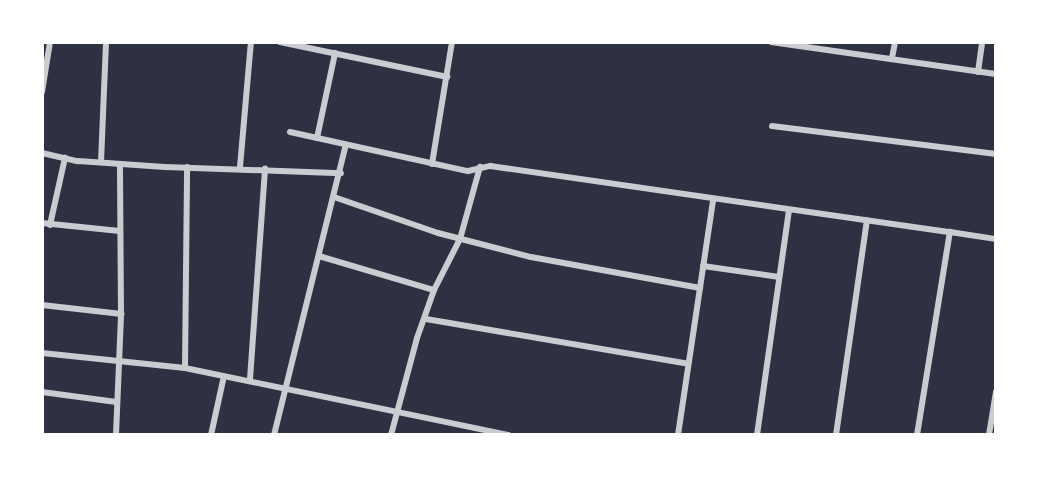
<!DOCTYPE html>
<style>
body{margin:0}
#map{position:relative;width:1038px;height:477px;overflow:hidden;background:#2d3142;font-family:Raleway,sans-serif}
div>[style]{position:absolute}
.minor>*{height:6px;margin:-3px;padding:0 3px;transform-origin:3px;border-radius:3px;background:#caccd0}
span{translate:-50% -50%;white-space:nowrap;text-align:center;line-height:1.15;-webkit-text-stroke:4.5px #fff;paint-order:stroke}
.frame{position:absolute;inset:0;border:44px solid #fff;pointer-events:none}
</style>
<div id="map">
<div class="minor">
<div style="left:280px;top:42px;width:171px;rotate:11.8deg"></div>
<div style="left:771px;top:42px;width:227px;rotate:8.1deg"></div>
<div style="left:892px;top:58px;width:16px;rotate:-79deg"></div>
<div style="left:978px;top:72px;width:30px;rotate:-82deg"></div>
<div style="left:42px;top:92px;width:51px;rotate:-80.9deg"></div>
<div style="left:772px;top:126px;width:226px;rotate:7.1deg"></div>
<div style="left:290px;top:132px;width:182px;rotate:12.4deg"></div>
<div style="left:468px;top:171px;width:23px;rotate:-13deg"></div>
<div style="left:490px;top:166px;width:465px;rotate:8.2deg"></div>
<div style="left:317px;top:138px;width:87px;rotate:-78deg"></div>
<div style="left:42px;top:153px;width:37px;rotate:13deg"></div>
<div style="left:78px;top:161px;width:87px;rotate:3.9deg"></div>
<div style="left:165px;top:167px;width:176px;rotate:2deg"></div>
<div style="left:101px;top:162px;width:120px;rotate:-87.6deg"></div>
<div style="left:432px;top:164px;width:124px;rotate:-80.7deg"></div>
<div style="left:240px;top:167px;width:125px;rotate:-85deg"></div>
<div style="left:334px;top:197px;width:110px;rotate:19.1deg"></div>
<div style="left:438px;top:233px;width:96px;rotate:14.5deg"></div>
<div style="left:531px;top:257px;width:172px;rotate:10.4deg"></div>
<div style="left:42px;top:223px;width:78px;rotate:5.9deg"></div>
<div style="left:50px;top:225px;width:69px;rotate:-77.4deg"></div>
<div style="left:319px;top:256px;width:120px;rotate:16.5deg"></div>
<div style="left:703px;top:266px;width:77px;rotate:8.2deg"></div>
<div style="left:42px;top:305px;width:80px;rotate:6.5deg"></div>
<div style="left:426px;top:319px;width:266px;rotate:9.7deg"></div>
<div style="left:42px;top:353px;width:144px;rotate:6deg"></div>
<div style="left:185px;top:368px;width:331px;rotate:11.7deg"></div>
<div style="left:185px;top:368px;width:201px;rotate:-89.4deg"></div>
<div style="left:250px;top:379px;width:211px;rotate:-85.9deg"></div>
<div style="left:42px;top:392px;width:75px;rotate:7.7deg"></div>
<div style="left:116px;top:435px;width:121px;rotate:-87.6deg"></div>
<div style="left:121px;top:314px;width:150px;rotate:-90.4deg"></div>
<div style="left:211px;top:435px;width:60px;rotate:-77.6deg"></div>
<div style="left:274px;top:435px;width:299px;rotate:-76.1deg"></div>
<div style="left:391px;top:435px;width:100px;rotate:-75deg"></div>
<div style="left:417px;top:338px;width:51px;rotate:-70.5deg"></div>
<div style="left:434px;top:290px;width:57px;rotate:-63deg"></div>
<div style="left:460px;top:239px;width:75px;rotate:-74.5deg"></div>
<div style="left:678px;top:435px;width:238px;rotate:-81.5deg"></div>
<div style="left:757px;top:435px;width:227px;rotate:-81.9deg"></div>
<div style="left:836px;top:435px;width:217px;rotate:-81.8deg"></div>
<div style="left:917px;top:435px;width:206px;rotate:-80.8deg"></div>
<div style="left:950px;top:232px;width:47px;rotate:8.7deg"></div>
<div style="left:989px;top:435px;width:44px;rotate:-80.8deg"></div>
</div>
<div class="frame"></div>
</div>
